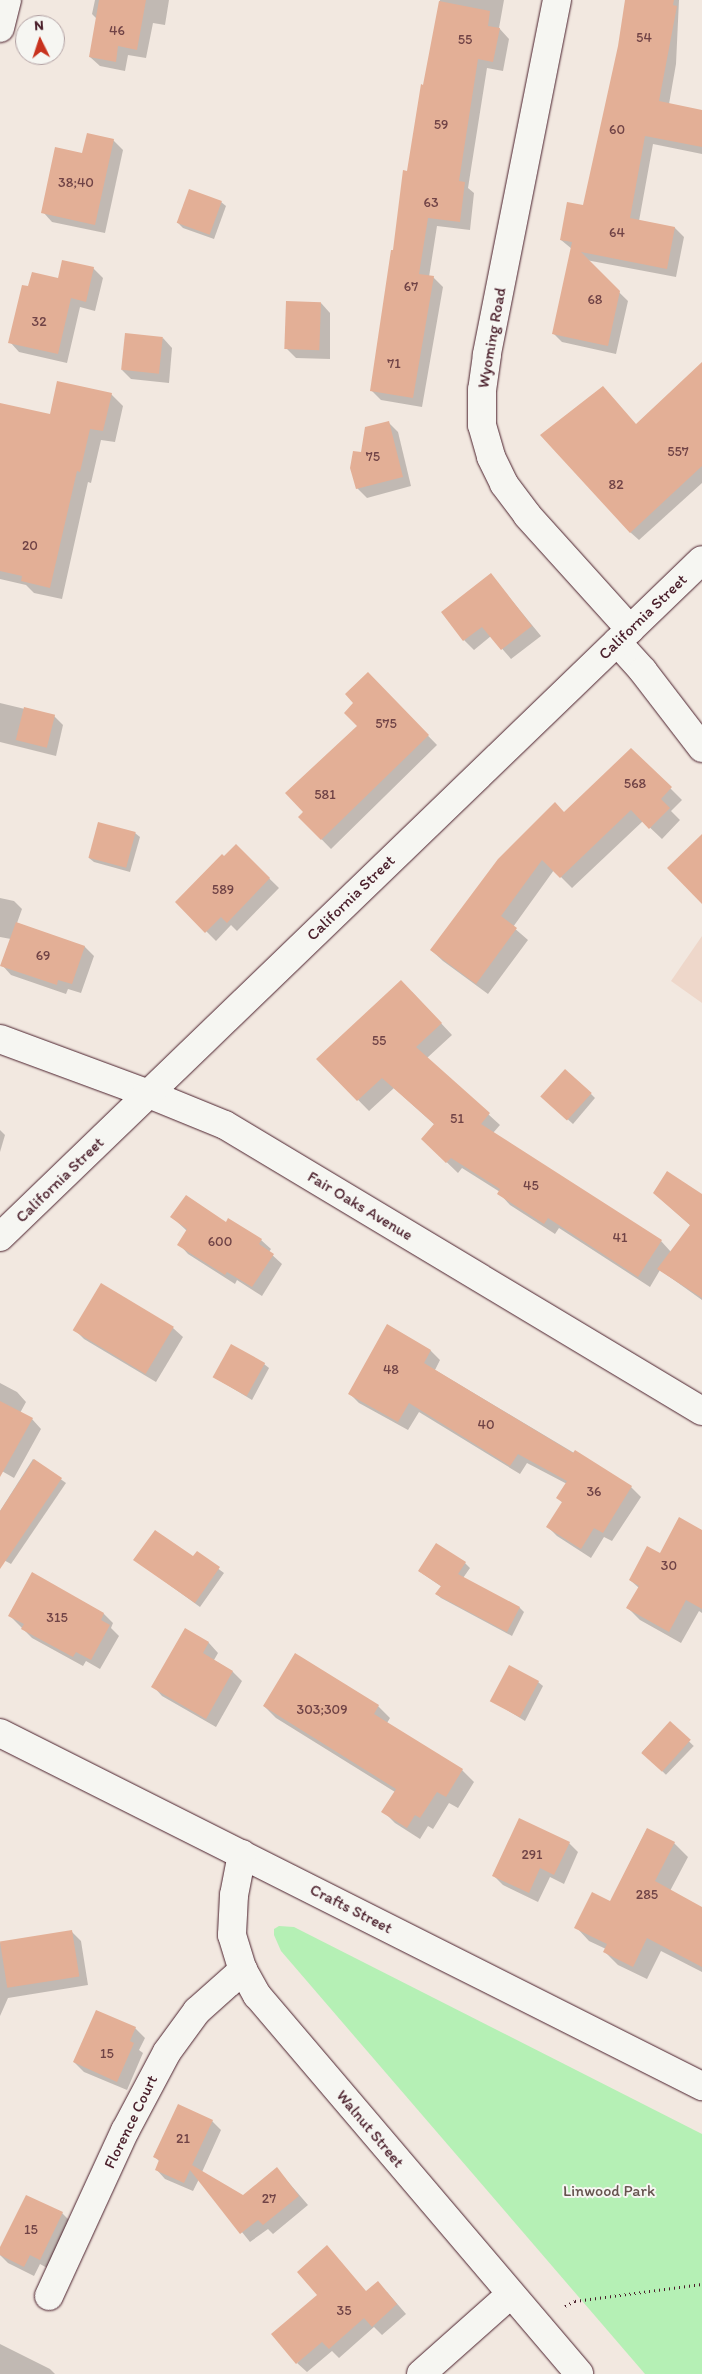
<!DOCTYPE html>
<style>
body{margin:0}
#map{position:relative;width:702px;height:2374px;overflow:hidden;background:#f2e8e0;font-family:Itim,sans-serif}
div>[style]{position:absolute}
.built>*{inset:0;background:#eed7ca}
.green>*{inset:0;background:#b5f0b5}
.shadow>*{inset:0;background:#0003;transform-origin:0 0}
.building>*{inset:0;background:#e3af96;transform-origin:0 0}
.path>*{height:3px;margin-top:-1.5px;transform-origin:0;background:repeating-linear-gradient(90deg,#4a1f2b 0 1px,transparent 0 5px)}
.roads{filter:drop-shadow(0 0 1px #4a1f2b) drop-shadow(0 0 1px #4a1f2b)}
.minor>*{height:28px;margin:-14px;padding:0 14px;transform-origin:14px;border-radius:14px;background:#f6f6f2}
.tertiary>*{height:28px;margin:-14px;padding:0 14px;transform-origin:14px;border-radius:14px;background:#f6f6f2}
.secondary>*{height:28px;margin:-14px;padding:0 14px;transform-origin:14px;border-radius:14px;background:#f6f6f2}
span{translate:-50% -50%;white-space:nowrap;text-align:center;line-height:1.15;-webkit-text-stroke:4px #f6f6f2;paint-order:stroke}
.number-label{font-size:14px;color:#704346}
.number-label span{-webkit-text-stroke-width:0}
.street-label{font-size:16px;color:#4a1f2b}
.park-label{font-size:16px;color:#65534e}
.north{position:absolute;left:15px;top:15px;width:50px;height:50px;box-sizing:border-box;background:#f6f6f2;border:1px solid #b1a0a2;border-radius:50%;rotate:356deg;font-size:14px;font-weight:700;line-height:20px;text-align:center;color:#4a1f2b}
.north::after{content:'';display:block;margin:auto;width:18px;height:22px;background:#c8321e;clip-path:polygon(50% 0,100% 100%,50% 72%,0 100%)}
</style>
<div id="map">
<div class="built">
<div style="clip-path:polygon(702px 936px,702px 1003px,671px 981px)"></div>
</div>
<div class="green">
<div style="clip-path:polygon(279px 1926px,294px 1927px,702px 2134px,702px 2374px,645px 2374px,281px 1951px,274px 1935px,274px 1929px)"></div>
</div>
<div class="shadow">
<div style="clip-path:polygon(95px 0,169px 0,165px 25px,153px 23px,146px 58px,128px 55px,125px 71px,100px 66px,90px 57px,97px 19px,92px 14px)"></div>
<div style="clip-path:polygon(440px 0,504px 0,499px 28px,509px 39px,503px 71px,487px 68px,468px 188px,474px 193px,470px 230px,437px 226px,429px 277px,433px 277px,443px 287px,422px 407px,381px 400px,371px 390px)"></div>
<div style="clip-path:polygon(626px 0,679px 0,676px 64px,669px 104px,702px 111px,702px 154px,653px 144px,639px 221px,675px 228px,684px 237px,676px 277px,586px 260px,628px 301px,616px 354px,562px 342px,553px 333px,572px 249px,561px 240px,584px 206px,619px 46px)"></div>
<div style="clip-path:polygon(113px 140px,123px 150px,105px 233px,52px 222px,43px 212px,83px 155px)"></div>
<div style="clip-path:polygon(221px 202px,226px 206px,214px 239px,183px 228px,178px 223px)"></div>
<div style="clip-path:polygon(93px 268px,103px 278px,95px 311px,80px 307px,67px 363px,19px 352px,10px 342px,29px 288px)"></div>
<div style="clip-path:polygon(321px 303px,330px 313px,330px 359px,296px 358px,287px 349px)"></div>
<div style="clip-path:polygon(163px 338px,172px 348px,169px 383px,131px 379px,122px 370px)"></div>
<div style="clip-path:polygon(702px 368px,702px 483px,639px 540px,630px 532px,637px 425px)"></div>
<div style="clip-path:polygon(111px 394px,123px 406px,115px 442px,101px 440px,91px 483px,88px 482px,62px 599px,34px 593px,26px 585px,0 579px,0 404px,50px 416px)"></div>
<div style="clip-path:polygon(388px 422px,398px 432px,411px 486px,367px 498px,357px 488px,362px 453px)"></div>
<div style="clip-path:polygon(491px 575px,541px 636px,511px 659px,491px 636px,474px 650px,464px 640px)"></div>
<div style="clip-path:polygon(368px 674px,437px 745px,331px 849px,300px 817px,359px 726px,355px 703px)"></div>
<div style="clip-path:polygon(0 703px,54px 716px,63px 725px,56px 756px,0 742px)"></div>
<div style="clip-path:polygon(631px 749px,682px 800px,671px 811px,680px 820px,662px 839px,643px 821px,572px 888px,554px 870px,513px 927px,528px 940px,488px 994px,443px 961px,431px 950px)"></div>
<div style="clip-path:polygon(135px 833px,140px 837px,130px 872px,94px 862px,89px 858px)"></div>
<div style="clip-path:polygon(236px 846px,279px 888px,237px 931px,231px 925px,216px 941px,177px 902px)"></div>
<div style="clip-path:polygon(0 898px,14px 901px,22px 909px,17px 923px,85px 947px,94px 956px,81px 993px,68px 989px,66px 994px,11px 975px,2px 965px,11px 939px,0 937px)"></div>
<div style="clip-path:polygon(412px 992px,452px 1035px,427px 1058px,500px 1125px,493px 1133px,661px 1241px,671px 1252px,691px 1226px,654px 1193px,702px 1195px,702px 1300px,660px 1270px,650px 1287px,559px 1228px,555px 1234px,510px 1205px,499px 1193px,500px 1192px,462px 1168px,458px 1173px,434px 1150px,435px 1125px,394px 1088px,369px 1111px,318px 1059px)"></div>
<div style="clip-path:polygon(591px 1094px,595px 1098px,573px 1124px,547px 1101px)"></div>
<div style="clip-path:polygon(0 1130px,5px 1135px,0 1152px)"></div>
<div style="clip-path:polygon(172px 1217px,226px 1224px,261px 1240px,271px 1249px,269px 1252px,282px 1264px,262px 1296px,237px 1280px,235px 1284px,188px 1254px,179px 1244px,187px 1231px)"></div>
<div style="clip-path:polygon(387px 1326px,431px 1351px,440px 1360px,435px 1370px,631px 1487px,641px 1497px,612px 1541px,604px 1537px,591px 1558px,557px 1536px,548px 1527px,563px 1503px,558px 1498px,567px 1484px,527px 1463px,520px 1474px,419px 1412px,408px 1430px,359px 1403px,350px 1394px)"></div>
<div style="clip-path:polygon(173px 1328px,183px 1337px,156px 1382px,84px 1339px,75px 1330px)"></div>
<div style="clip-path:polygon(264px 1364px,269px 1368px,252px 1400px,214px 1377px)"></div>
<div style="clip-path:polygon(0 1383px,17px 1392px,26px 1402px,20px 1413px,32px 1419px,41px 1429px,14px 1478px,0 1470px)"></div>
<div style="clip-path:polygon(33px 1459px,66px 1483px,11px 1564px,0 1558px,0 1511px)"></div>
<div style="clip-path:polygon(702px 1531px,702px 1613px,699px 1611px,681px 1643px,640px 1620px,628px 1608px,639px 1588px,630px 1580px,660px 1554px)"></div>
<div style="clip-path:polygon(197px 1553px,224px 1573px,200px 1607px,135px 1560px,194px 1558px)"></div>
<div style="clip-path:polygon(465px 1563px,470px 1568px,463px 1578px,520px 1608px,524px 1612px,512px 1636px,441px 1598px,436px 1594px,442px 1587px,419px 1571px)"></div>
<div style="clip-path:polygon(32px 1574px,104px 1614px,113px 1623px,111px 1628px,119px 1636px,100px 1669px,86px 1661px,83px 1666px,32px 1638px,10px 1616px)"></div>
<div style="clip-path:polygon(185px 1630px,209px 1643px,218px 1653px,214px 1660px,233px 1672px,242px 1681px,216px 1727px,162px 1696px,153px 1686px)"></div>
<div style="clip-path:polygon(538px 1682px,543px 1686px,525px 1721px,491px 1700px)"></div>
<div style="clip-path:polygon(264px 1706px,378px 1706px,390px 1718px,387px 1723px,462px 1770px,474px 1782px,458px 1808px,449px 1803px,433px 1829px,428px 1826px,420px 1839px,395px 1823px,383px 1811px,395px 1792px,276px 1718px)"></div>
<div style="left:670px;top:1723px;width:33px;height:40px;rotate:44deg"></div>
<div style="clip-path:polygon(647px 1829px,674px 1843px,688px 1857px,670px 1891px,702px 1909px,702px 1972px,661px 1951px,647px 1979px,618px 1965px,605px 1952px,606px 1949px,589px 1941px,576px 1927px,610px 1903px)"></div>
<div style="clip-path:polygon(569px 1843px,578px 1852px,564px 1884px,550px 1877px,538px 1902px,503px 1885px,494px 1876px)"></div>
<div style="clip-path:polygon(72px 1932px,81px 1941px,88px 1985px,8px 1998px,0 2016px,0 1943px)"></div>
<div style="clip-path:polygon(135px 2028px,145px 2038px,139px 2050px,143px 2053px,127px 2090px,84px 2072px,74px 2062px)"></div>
<div style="clip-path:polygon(212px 2121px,221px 2130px,202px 2172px,243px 2196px,277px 2169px,308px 2205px,273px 2234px,268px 2229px,250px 2242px,199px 2179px,193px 2191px,165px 2179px,156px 2169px,160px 2162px,155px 2157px)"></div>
<div style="clip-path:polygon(62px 2213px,72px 2223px,49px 2269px,40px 2264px,34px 2276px,8px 2263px,0 2255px,0 2250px)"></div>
<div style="clip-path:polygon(367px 2292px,387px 2292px,406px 2314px,382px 2335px,374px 2327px,339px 2358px,332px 2351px,307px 2372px,297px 2363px)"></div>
<div style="clip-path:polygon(0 2344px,50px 2369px,55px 2374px,0 2374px)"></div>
</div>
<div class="building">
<div style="clip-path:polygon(99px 0,146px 0,137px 50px,118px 46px,116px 62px,89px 57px)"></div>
<div style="clip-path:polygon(625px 0,674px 0,673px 5px,677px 6px,659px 101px,702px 110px,702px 147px,645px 136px,630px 218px,675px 227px,667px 269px,581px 252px,620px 291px,608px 346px,552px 334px,572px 242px,560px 240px,567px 202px,583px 205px,618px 46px)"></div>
<div style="clip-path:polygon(439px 1px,490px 11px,488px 26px,500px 28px,493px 62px,478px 59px,459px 181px,465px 182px,460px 222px,428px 218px,419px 274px,434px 276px,413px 398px,370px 391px,391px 250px,393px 250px,403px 170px,407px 171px,421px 84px,423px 85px)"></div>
<div style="clip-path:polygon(87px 133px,114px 139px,95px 225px,41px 213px,55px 147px,82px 153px)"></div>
<div style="left:189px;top:189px;width:35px;height:36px;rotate:20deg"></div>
<div style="clip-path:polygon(62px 260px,94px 267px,86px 302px,71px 298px,58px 354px,8px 343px,22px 285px,28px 286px,32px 272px,58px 278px)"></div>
<div style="left:286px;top:301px;width:35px;height:48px;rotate:2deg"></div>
<div style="left:125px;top:333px;width:38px;height:37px;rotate:6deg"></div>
<div style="clip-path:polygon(702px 362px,702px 466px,630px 533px,540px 435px,603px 386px,636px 424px)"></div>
<div style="clip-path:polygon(57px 381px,112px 393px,103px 431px,90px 429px,80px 472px,77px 471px,50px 588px,21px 581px,22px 576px,0 571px,0 403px,50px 414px)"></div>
<div style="clip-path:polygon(389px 421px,403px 477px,356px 489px,350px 468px,353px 451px,361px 452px,365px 427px)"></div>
<div style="clip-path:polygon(491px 573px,532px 626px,501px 650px,482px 627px,463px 641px,441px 612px)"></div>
<div style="clip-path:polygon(368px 672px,429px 735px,321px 840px,298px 817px,303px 812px,285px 793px,357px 726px,344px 713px,353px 703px,345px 694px)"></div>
<div style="left:24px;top:707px;width:32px;height:34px;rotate:14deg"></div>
<div style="clip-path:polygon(631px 748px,672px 787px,661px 799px,670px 808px,649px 829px,631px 810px,560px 878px,542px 860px,501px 916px,517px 928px,476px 984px,430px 950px,498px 859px,555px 802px,564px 812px)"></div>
<div style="left:98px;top:822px;width:39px;height:37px;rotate:15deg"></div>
<div style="clip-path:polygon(702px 834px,702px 904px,667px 868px)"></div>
<div style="clip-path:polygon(236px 844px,270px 878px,227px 923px,221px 917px,205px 933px,175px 902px,222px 854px,224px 856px)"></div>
<div style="clip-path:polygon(16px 922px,85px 946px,72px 984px,58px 980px,57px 985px,0 966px)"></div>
<div style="clip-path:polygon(401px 980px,442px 1023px,416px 1047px,490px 1113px,481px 1124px,662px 1240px,638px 1277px,548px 1218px,544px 1224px,497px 1194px,500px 1189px,451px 1158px,446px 1163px,421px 1139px,434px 1124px,382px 1078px,357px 1101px,316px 1059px)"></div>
<div style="left:565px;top:1069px;width:36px;height:37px;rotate:42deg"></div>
<div style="clip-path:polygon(667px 1171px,702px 1194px,702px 1298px,657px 1269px,690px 1225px,653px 1193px)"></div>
<div style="clip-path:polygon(186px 1195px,226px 1222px,228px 1218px,262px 1239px,259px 1244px,274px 1254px,252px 1287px,227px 1272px,225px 1275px,177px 1245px,187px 1229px,170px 1217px)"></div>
<div style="left:101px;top:1283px;width:85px;height:55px;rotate:31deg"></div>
<div style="clip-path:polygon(387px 1324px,431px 1350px,424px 1363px,573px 1453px,575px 1450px,632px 1486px,603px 1533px,594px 1528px,581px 1549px,546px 1527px,562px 1502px,556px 1498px,567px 1481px,518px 1454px,510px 1466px,409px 1403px,398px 1422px,348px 1394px)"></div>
<div style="left:231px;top:1344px;width:39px;height:38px;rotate:29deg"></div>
<div style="clip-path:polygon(0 1401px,33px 1418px,0 1477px)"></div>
<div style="clip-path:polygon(34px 1459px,62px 1478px,0 1569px,0 1511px)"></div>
<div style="clip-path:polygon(679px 1517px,702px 1530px,702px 1609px,686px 1600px,669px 1632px,626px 1608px,639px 1586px,629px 1580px,647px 1546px,660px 1553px)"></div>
<div style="clip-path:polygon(155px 1530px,193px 1556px,197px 1551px,220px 1567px,195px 1603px,133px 1560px)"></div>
<div style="clip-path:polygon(436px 1543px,466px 1562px,458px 1574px,520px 1607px,507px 1632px,435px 1594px,441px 1586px,418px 1571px)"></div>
<div style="clip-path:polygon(32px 1572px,104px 1613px,101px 1620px,110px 1625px,91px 1660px,76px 1652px,73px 1657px,21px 1629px,24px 1624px,8px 1616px)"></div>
<div style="clip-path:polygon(185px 1628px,209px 1642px,203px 1653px,233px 1671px,206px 1719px,151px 1687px)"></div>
<div style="clip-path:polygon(295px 1653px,379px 1705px,374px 1714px,463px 1769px,446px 1797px,437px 1792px,420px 1818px,415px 1815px,407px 1828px,381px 1812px,396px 1789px,263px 1706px)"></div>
<div style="left:509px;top:1665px;width:34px;height:41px;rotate:28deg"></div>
<div style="left:670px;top:1721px;width:28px;height:43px;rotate:42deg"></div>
<div style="clip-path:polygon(519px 1818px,570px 1842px,554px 1875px,540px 1868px,529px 1893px,492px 1876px)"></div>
<div style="clip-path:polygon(647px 1828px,675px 1842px,655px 1881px,702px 1907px,702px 1967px,647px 1938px,633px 1967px,603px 1952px,607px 1944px,574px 1928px,592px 1892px,610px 1901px)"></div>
<div style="left:72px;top:1930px;width:47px;height:73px;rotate:81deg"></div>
<div style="clip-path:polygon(96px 2010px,136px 2027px,130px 2041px,134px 2043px,117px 2082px,73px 2062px)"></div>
<div style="clip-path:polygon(178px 2104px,213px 2120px,192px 2165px,243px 2195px,277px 2167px,299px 2196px,263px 2225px,258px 2220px,240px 2234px,190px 2170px,184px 2183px,155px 2170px,159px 2160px,153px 2157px)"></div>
<div style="clip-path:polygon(26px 2195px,63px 2212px,40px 2260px,30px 2255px,24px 2267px,0 2255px,0 2247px)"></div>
<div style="clip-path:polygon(327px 2245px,366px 2291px,378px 2281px,397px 2304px,372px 2327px,364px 2318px,329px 2349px,322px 2342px,296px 2364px,271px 2334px,317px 2295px,297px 2272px)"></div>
</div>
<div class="path">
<div style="left:565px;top:2306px;width:11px;rotate:-27deg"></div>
<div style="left:575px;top:2301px;width:128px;rotate:-7.6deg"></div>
</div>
<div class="roads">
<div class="minor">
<div style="left:557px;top:0;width:362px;rotate:101.2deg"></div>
<div style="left:487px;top:355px;width:35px;rotate:98deg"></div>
<div style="left:482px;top:390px;width:35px;rotate:90deg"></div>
<div style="left:482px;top:425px;width:33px;rotate:74deg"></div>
<div style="left:491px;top:457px;width:30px;rotate:64deg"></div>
<div style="left:504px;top:484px;width:39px;rotate:53deg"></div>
<div style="left:527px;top:515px;width:154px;rotate:47.9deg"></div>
<div style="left:0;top:28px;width:29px;rotate:-76deg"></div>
<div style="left:617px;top:642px;width:39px;rotate:48deg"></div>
<div style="left:643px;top:671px;width:97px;rotate:52.5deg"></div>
<div style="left:0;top:1039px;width:159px;rotate:20.3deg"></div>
<div style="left:149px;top:1094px;width:82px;rotate:22.2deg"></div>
<div style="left:225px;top:1125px;width:556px;rotate:30.95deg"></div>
<div style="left:49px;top:2296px;width:182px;rotate:-65.3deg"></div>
<div style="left:125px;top:2131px;width:89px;rotate:-62deg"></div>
<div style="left:167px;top:2052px;width:51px;rotate:-53.8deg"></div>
<div style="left:197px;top:2011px;width:62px;rotate:-41.7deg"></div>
<div style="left:421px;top:2374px;width:120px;rotate:-41.6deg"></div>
</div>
<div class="tertiary">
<div style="left:0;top:1237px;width:975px;rotate:-43.96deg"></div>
</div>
<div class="secondary">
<div style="left:0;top:1733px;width:786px;rotate:26.7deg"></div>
<div style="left:242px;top:1854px;width:42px;rotate:101deg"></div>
<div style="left:234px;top:1895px;width:40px;rotate:92.9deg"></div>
<div style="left:232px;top:1935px;width:37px;rotate:73deg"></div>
<div style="left:243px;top:1970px;width:29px;rotate:61deg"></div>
<div style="left:257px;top:1995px;width:497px;rotate:49.6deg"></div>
</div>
</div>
<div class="number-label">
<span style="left:117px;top:31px">46</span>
<span style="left:644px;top:38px">54</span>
<span style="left:465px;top:40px">55</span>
<span style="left:441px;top:125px">59</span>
<span style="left:617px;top:130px">60</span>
<span style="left:76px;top:183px">38;40</span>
<span style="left:431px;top:203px">63</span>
<span style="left:617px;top:233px">64</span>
<span style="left:411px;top:287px">67</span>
<span style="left:595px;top:300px">68</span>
<span style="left:39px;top:322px">32</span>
<span style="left:394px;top:364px">71</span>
<span style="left:678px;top:452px">557</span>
<span style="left:373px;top:457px">75</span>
<span style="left:616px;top:485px">82</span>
<span style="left:30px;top:546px">20</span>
<span style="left:386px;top:724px">575</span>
<span style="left:635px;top:784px">568</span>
<span style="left:325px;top:795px">581</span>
<span style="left:223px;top:890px">589</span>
<span style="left:43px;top:956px">69</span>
<span style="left:379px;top:1041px">55</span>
<span style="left:457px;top:1119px">51</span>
<span style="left:531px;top:1186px">45</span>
<span style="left:620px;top:1238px">41</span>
<span style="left:220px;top:1242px">600</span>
<span style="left:391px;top:1370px">48</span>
<span style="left:486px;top:1425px">40</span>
<span style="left:594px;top:1492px">36</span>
<span style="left:669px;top:1566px">30</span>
<span style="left:57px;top:1618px">315</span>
<span style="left:322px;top:1710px">303;309</span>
<span style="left:532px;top:1855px">291</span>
<span style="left:647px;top:1895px">285</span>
<span style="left:107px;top:2054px">15</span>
<span style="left:183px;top:2139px">21</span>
<span style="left:269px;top:2199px">27</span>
<span style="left:31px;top:2230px">15</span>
<span style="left:344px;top:2311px">35</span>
</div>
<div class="street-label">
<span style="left:492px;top:338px;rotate:-80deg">Wyoming Road</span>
<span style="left:643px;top:617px;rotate:-44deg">California Street</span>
<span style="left:351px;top:898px;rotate:-44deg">California Street</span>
<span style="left:60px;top:1180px;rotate:-44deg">California Street</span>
<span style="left:360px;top:1206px;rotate:31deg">Fair Oaks Avenue</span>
<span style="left:351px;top:1909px;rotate:27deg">Crafts Street</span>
<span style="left:131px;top:2122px;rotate:-64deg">Florence Court</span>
<span style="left:370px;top:2129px;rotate:50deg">Walnut Street</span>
</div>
<div class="park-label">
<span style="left:609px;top:2191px">Linwood Park</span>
</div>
<div class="north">N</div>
</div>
